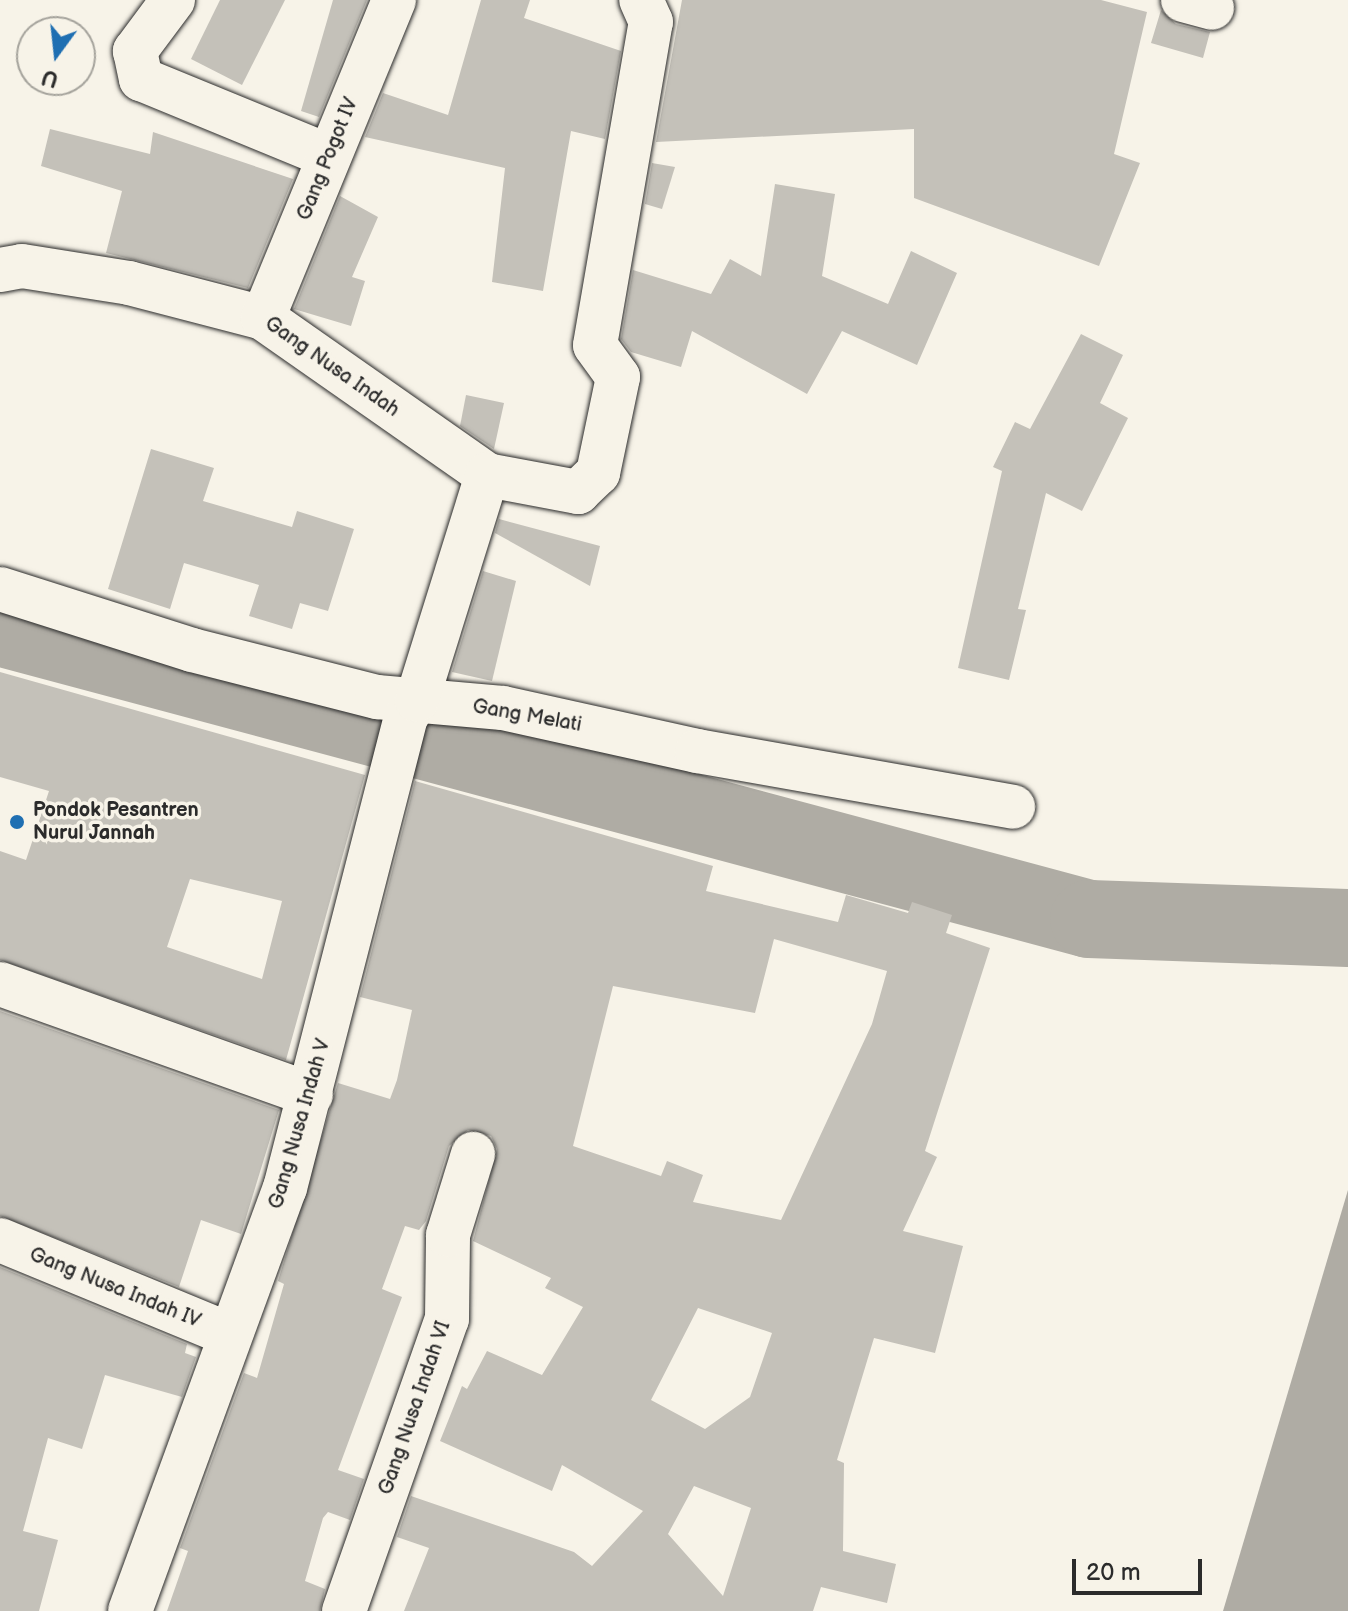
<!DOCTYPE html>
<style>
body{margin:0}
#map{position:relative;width:1348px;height:1611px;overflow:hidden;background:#f7f3e8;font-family:"Balsamiq Sans",sans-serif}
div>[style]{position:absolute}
.water>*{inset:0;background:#afaca4}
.river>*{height:78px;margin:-39px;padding:0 39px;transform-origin:39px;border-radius:39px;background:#afaca4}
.building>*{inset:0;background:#c4c1b9}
.roads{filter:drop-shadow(0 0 2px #2b2b2b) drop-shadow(0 0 2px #2b2b2b)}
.minor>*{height:44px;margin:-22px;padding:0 22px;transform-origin:22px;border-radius:22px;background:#f7f3e8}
.dots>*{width:22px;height:22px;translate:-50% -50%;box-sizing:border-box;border:4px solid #f7f3e8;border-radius:50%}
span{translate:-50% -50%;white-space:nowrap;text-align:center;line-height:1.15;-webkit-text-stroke:7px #f7f3e8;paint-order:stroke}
.street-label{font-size:20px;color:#2b2b2b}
.poi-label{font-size:20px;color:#2b2b2b;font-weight:700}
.left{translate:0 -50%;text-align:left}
.north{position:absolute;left:16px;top:16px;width:80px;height:80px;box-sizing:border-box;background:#f7f3e8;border:2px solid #a5a39c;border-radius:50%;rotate:195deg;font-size:22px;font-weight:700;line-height:32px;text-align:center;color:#2b2b2b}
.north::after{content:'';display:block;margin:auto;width:28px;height:36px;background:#1f6fb2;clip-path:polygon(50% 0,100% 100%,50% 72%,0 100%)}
.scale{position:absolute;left:1072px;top:1559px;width:130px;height:36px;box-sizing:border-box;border:4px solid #2b2b2b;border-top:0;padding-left:10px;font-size:24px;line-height:28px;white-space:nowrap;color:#2b2b2b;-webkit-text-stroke:6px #f7f3e8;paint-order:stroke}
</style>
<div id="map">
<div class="water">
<div style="clip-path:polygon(1348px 1190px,1348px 1611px,1223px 1611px)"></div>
</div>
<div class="river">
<div style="left:0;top:627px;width:1127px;rotate:15.01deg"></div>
<div style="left:1089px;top:919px;width:259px;rotate:2deg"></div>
</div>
<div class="building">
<div style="clip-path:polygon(220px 0,285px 0,242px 85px,191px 59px)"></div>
<div style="clip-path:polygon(333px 0,367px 0,319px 117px,301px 111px)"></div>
<div style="clip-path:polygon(481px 0,530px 0,524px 18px,621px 51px,605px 139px,571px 131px,543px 291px,492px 282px,505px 168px,365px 137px,383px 93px,448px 115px)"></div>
<div style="clip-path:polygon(682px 0,1101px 0,1147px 12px,1114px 154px,1140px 163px,1099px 266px,914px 198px,914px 129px,656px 142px)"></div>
<div style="clip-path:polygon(1161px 10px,1176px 24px,1210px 32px,1203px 58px,1151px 43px)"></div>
<div style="clip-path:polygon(50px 129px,150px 154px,153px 132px,293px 179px,248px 288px,106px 253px,122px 191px,41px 166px)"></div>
<div style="clip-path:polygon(652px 163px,675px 167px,662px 209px,645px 204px)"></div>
<div style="clip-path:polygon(775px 184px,835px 194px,822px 276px,888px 304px,911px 251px,957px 273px,917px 365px,842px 331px,807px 394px,692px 331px,681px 367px,631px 352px,621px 339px,633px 270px,711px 294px,730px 259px,761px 276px)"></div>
<div style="clip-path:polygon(340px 196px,378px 217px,352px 277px,365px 281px,351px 326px,294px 309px)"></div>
<div style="clip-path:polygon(1081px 334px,1123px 355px,1100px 403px,1128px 418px,1082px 511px,1046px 493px,1018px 609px,1026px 610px,1009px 680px,958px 668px,1002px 471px,993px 467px,1015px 422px,1030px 429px)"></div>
<div style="clip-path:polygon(466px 395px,504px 403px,494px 449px,460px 426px)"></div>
<div style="clip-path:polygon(151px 449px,214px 468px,203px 501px,292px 527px,297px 511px,354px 529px,328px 611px,300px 603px,292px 629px,249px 616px,259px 585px,184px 563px,170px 609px,108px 589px)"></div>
<div style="clip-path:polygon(499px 519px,600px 546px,590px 586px,495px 533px)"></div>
<div style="clip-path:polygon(483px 571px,516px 581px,492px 681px,452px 672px)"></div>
<div style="clip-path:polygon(evenodd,0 672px,365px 775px,286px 1060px,0 960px,0 851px,26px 860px,49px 791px,0 777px,0 672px,190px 879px,282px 901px,262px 979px,167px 947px,190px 879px)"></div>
<div style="clip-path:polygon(evenodd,415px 781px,713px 866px,706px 891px,838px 922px,846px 895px,908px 913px,912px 902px,952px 915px,946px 933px,990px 948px,925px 1151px,937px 1157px,903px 1231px,963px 1246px,935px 1353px,874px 1338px,837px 1460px,844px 1463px,843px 1551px,896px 1564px,887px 1603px,821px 1587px,813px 1611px,404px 1611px,429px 1548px,397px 1537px,411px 1496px,574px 1552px,592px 1566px,643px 1511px,562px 1465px,552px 1491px,440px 1441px,462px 1386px,467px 1389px,487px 1351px,542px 1375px,583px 1307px,545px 1288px,551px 1278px,473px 1241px,497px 1149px,491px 1136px,468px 1130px,449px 1146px,426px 1221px,419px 1230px,405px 1226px,382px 1289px,402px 1297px,338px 1470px,364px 1479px,350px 1520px,328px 1512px,323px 1518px,305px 1581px,325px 1589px,320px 1611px,167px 1611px,188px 1551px,180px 1548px,244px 1373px,257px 1378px,284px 1284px,278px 1281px,338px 1083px,390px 1099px,397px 1080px,412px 1010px,360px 997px,415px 781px,774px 939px,887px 971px,872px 1024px,781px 1220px,693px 1202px,703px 1175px,667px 1161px,661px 1176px,573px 1146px,613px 986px,755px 1013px,774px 939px,415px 781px,698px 1308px,772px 1333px,750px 1397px,705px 1429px,651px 1400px,698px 1308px,415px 781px,694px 1486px,751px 1508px,723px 1596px,668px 1534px,694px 1486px)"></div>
<div style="clip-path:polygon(0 1011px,279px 1110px,241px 1234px,201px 1220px,179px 1287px,0 1216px)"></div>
<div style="clip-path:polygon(0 1267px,187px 1344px,185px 1353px,196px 1357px,182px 1397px,105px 1375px,82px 1449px,48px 1438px,23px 1531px,58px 1540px,39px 1611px,0 1611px)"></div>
</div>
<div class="roads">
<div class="minor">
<div style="left:173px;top:0;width:64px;rotate:126.7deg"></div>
<div style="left:135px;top:51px;width:29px;rotate:78deg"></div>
<div style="left:141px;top:79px;width:203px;rotate:22.3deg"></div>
<div style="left:1183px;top:0;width:30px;rotate:15deg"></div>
<div style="left:0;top:270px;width:22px;rotate:-10deg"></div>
<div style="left:22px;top:266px;width:108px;rotate:9deg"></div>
<div style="left:129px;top:283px;width:138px;rotate:14.6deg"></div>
<div style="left:263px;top:318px;width:274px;rotate:35deg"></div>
<div style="left:263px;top:318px;width:344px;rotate:-67.6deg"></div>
<div style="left:0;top:589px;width:201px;rotate:17.6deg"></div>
<div style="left:192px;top:650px;width:191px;rotate:14.3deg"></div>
<div style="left:377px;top:697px;width:126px;rotate:5deg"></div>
<div style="left:503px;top:708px;width:199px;rotate:12.5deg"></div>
<div style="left:697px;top:751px;width:321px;rotate:10deg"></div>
<div style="left:0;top:984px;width:330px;rotate:19.6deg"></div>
<div style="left:0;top:1240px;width:249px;rotate:22.4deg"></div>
<div style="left:130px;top:1611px;width:451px;rotate:-69.9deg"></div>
<div style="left:285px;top:1188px;width:486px;rotate:-75.6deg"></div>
<div style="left:406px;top:717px;width:20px;rotate:-57deg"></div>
<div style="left:417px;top:700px;width:236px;rotate:-72.7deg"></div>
<div style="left:487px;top:475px;width:93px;rotate:10.6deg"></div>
<div style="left:578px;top:492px;width:28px;rotate:-44deg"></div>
<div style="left:598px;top:473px;width:98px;rotate:-78.2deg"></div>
<div style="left:618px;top:377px;width:39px;rotate:-126deg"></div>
<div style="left:595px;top:345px;width:328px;rotate:-80.2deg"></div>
<div style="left:651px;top:22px;width:24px;rotate:-114deg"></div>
<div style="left:344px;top:1611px;width:310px;rotate:-70.6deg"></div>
<div style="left:447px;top:1319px;width:84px;rotate:-89.3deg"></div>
<div style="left:448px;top:1235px;width:85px;rotate:-72.8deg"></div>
</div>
</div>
<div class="dots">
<div style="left:17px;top:822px;background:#1f6fb2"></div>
</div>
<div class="street-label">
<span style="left:328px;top:159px;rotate:-68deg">Gang Pogot IV</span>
<span style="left:332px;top:367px;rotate:35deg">Gang Nusa Indah</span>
<span style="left:527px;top:716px;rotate:10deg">Gang Melati</span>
<span style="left:300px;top:1124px;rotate:-74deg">Gang Nusa Indah V</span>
<span style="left:115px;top:1288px;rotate:22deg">Gang Nusa Indah IV</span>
<span style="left:415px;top:1408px;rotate:-71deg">Gang Nusa Indah VI</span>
</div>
<div class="poi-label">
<span class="left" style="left:33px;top:822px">Pondok Pesantren<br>Nurul Jannah</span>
</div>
<div class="north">U</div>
<div class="scale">20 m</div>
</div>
